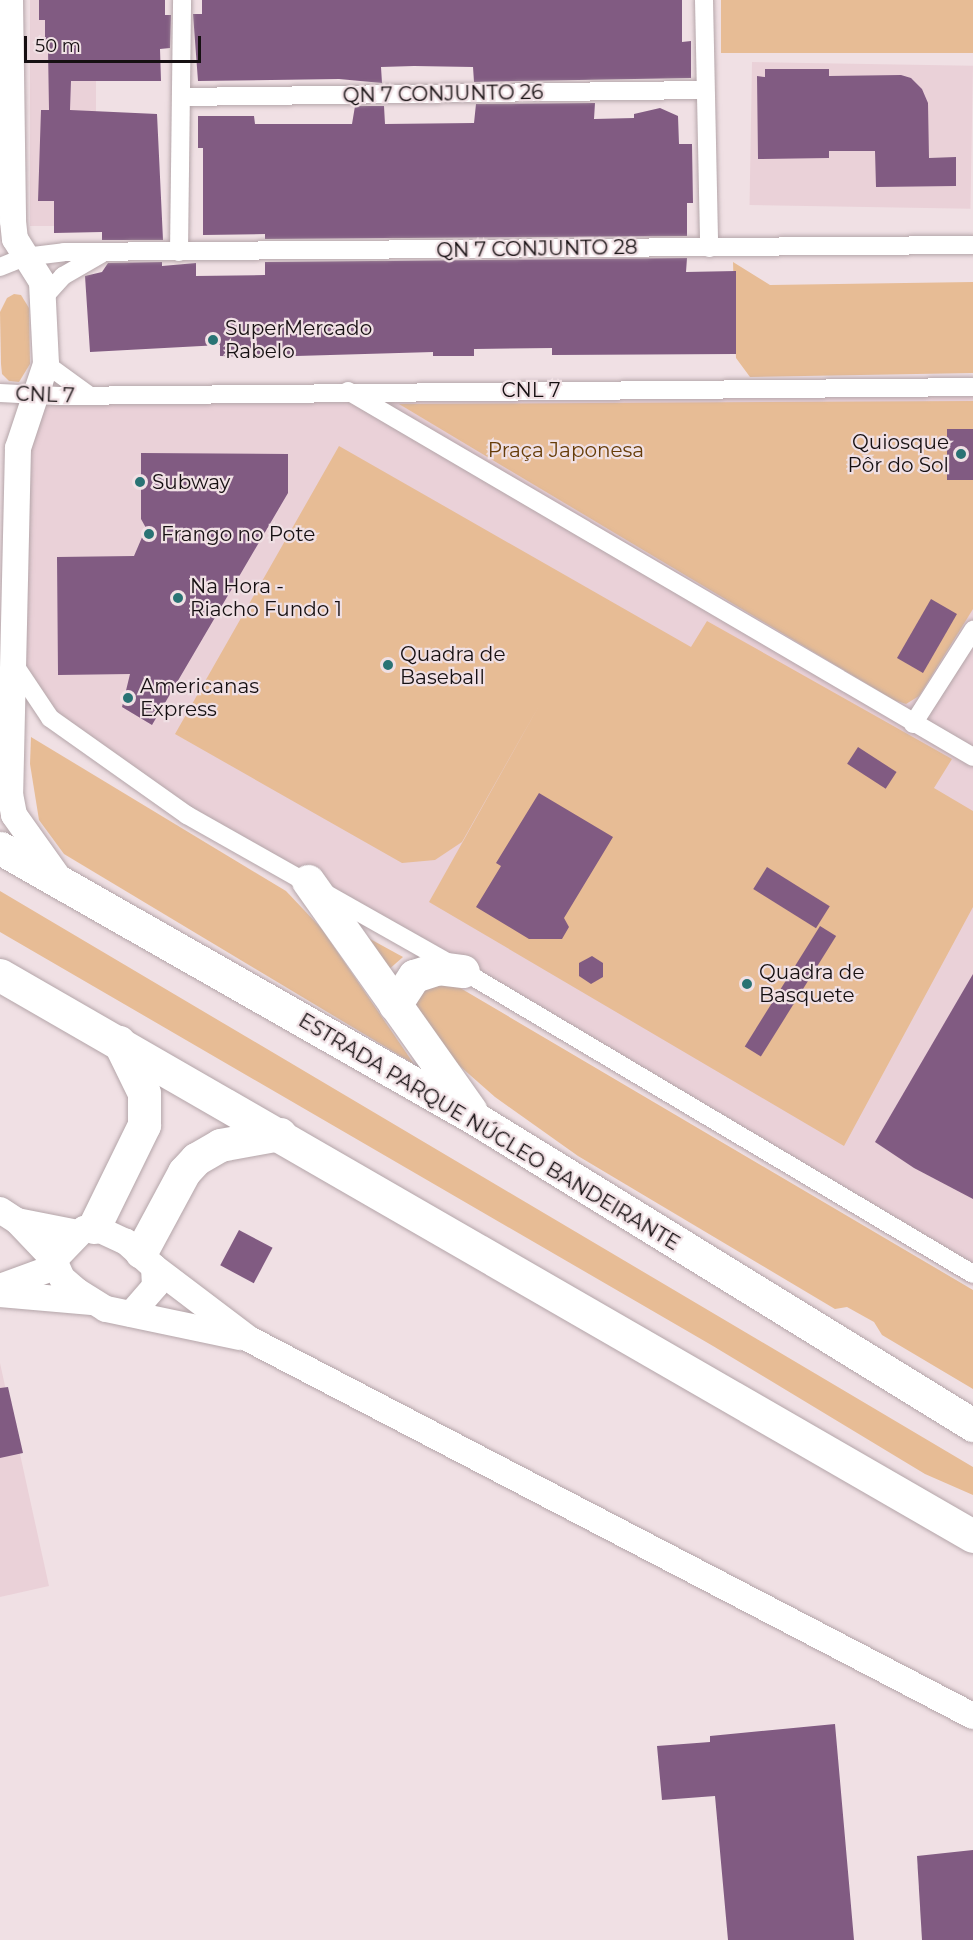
<!DOCTYPE html>
<meta charset="utf-8">
<style>
body{margin:0}
#map{position:relative;width:973px;height:1940px;overflow:hidden;background:#f0e0e4;font-family:Montserrat,sans-serif}
div>[style]{position:absolute}
.built>*{inset:0;background:#ead1d8;transform-origin:0 0}
.green>*{inset:0;background:#e7bc95;transform-origin:0 0}
.building>*{inset:0;background:#815b82;transform-origin:0 0}
.roads{filter:drop-shadow(0 0 2px #b4a5a9) drop-shadow(0 0 2px #b4a5a9)}
.street>*{height:18px;margin:-9px;padding:0 9px;transform-origin:9px;border-radius:9px;background:#fff}
.secondary>*{height:26px;margin:-13px;padding:0 13px;transform-origin:13px;border-radius:13px;background:#fff}
.highway>*{height:33px;margin:-16.5px;padding:0 16.5px;transform-origin:16.5px;border-radius:16.5px;background:#fff}
.dots>*{width:16px;height:16px;translate:-50% -50%;box-sizing:border-box;border:3px solid #f0e0e4;border-radius:50%}
span{translate:-50% -50%;white-space:nowrap;text-align:center;line-height:1.15;-webkit-text-stroke:4.5px #f0e0e4;paint-order:stroke}
.street-label{font-size:20px;color:#161012}
.poi-label{font-size:20px;color:#161012}
.left{translate:0 -50%;text-align:left}
.right{translate:-100% -50%;text-align:right}
.park-label{font-size:20px;color:#663c08}
.scale{position:absolute;left:24px;top:36px;width:177px;height:27px;box-sizing:border-box;border:3px solid #161012;border-top:0;padding-left:8px;font-size:18px;line-height:21px;white-space:nowrap;color:#161012;-webkit-text-stroke:4px #f0e0e4;paint-order:stroke}
</style>
<div id="map">
<div class="built">
<div style="left:30px;top:0;width:66px;height:226px"></div>
<div style="left:752px;top:62px;width:221px;height:143px;rotate:1deg"></div>
<div style="clip-path:polygon(973px 392px,973px 1286px,102px 761px,19px 681px,18px 432px,35px 393px)"></div>
<div style="clip-path:polygon(0 1363px,49px 1586px,0 1597px)"></div>
</div>
<div class="green">
<div style="left:721px;top:0;width:252px;height:53px"></div>
<div style="clip-path:polygon(733px 262px,770px 285px,973px 282px,973px 373px,750px 377px,736px 358px)"></div>
<div style="clip-path:polygon(14px 294px,21px 295px,29px 308px,30px 364px,19px 382px,9px 381px,2px 374px,1px 364px,0 312px,7px 298px)"></div>
<div style="clip-path:polygon(973px 401px,973px 609px,919px 696px,906px 704px,894px 700px,399px 404px)"></div>
<div style="clip-path:polygon(339px 446px,691px 647px,707px 621px,952px 759px,934px 788px,973px 811px,973px 907px,844px 1146px,429px 902px,540px 704px,462px 842px,435px 860px,402px 863px,175px 734px)"></div>
<div style="clip-path:polygon(31px 737px,286px 891px,321px 928px,414px 1064px,64px 854px,39px 820px,30px 764px)"></div>
<div style="clip-path:polygon(0 891px,973px 1467px,973px 1495px,925px 1474px,713px 1346px,0 932px)"></div>
<div style="clip-path:polygon(361px 934px,403px 957px,387px 971px)"></div>
<div style="clip-path:polygon(450px 982px,973px 1290px,973px 1389px,882px 1335px,874px 1322px,847px 1307px,835px 1309px,578px 1156px,495px 1097px,445px 1053px,413px 1005px,413px 986px)"></div>
</div>
<div class="building">
<div style="clip-path:polygon(39px 0,165px 0,165px 15px,171px 15px,170px 48px,160px 49px,161px 81px,71px 81px,70px 110px,157px 114px,163px 240px,102px 240px,102px 232px,54px 233px,54px 201px,38px 201px,41px 110px,49px 110px,48px 49px,45px 49px,45px 20px,39px 20px)"></div>
<div style="clip-path:polygon(202px 0,682px 0,682px 42px,691px 41px,691px 78px,474px 82px,473px 67px,414px 66px,381px 67px,382px 83px,339px 79px,198px 81px,193px 14px,202px 14px)"></div>
<div style="clip-path:polygon(765px 69px,829px 69px,829px 76px,901px 75px,911px 78px,922px 89px,928px 103px,929px 158px,956px 157px,956px 186px,876px 187px,875px 151px,829px 151px,829px 158px,758px 159px,757px 76px,765px 77px)"></div>
<div style="clip-path:polygon(595px 103px,594px 119px,634px 118px,634px 114px,660px 108px,678px 116px,679px 144px,692px 144px,693px 203px,687px 203px,687px 236px,265px 239px,265px 234px,203px 235px,203px 148px,198px 148px,198px 116px,254px 116px,255px 124px,352px 124px,355px 106px,384px 106px,385px 124px,474px 123px,476px 104px)"></div>
<div style="clip-path:polygon(687px 258px,686px 272px,736px 271px,736px 354px,552px 355px,552px 348px,474px 349px,474px 356px,433px 356px,433px 352px,262px 357px,220px 356px,220px 345px,90px 352px,85px 276px,102px 272px,108px 263px,162px 262px,162px 266px,196px 263px,196px 276px,265px 275px,265px 262px)"></div>
<div style="left:973px;top:429px;width:51px;height:26px;rotate:90deg"></div>
<div style="clip-path:polygon(141px 453px,288px 454px,288px 493px,152px 725px,122px 707px,130px 674px,58px 675px,57px 557px,134px 556px,146px 528px,141px 519px)"></div>
<div style="left:931px;top:599px;width:30px;height:68px;rotate:30deg"></div>
<div style="left:858px;top:747px;width:46px;height:20px;rotate:33deg"></div>
<div style="clip-path:polygon(539px 793px,613px 837px,564px 918px,569px 927px,562px 939px,529px 939px,476px 907px,501px 866px,496px 863px)"></div>
<div style="left:767px;top:867px;width:74px;height:26px;rotate:32deg"></div>
<div style="left:820px;top:926px;width:19px;height:142px;rotate:32deg"></div>
<div style="clip-path:polygon(592px 956px,603px 963px,603px 977px,591px 984px,579px 976px,579px 963px)"></div>
<div style="clip-path:polygon(973px 974px,973px 1199px,914px 1168px,875px 1142px)"></div>
<div style="left:239px;top:1230px;width:38px;height:40px;rotate:28deg"></div>
<div style="clip-path:polygon(8px 1387px,23px 1453px,0 1458px,0 1388px)"></div>
<div style="clip-path:polygon(835px 1724px,854px 1940px,728px 1940px,715px 1796px,662px 1800px,657px 1746px,710px 1742px,710px 1736px)"></div>
<div style="clip-path:polygon(973px 1850px,973px 1940px,922px 1940px,917px 1856px)"></div>
</div>
<div class="roads">
<div class="street">
<div style="left:704px;top:0;width:248px;rotate:88.8deg"></div>
<div style="left:181px;top:97px;width:524px;rotate:-0.77deg"></div>
<div style="left:179px;top:252px;width:252px;rotate:-89.3deg"></div>
<div style="left:0;top:267px;width:27px;rotate:-22deg"></div>
<div style="left:25px;top:257px;width:39px;rotate:-7deg"></div>
<div style="left:64px;top:252px;width:909px;rotate:-0.44deg"></div>
<div style="left:45px;top:296px;width:27px;rotate:-48deg"></div>
<div style="left:63px;top:276px;width:44px;rotate:-30.1deg"></div>
<div style="left:46px;top:364px;width:54px;rotate:36deg"></div>
<div style="left:348px;top:391px;width:724px;rotate:30.35deg"></div>
<div style="left:0;top:393px;width:59px;rotate:2.9deg"></div>
<div style="left:59px;top:396px;width:914px;rotate:-0.56deg"></div>
<div style="left:14px;top:664px;width:65px;rotate:56.3deg"></div>
<div style="left:50px;top:718px;width:168px;rotate:35.3deg"></div>
<div style="left:187px;top:815px;width:331px;rotate:29.5deg"></div>
<div style="left:475px;top:978px;width:579px;rotate:30.73deg"></div>
<div style="left:913px;top:724px;width:112px;rotate:-57.4deg"></div>
</div>
<div class="secondary">
<div style="left:10px;top:0;width:221px;rotate:89.2deg"></div>
<div style="left:13px;top:221px;width:18px;rotate:84deg"></div>
<div style="left:15px;top:239px;width:51px;rotate:57.9deg"></div>
<div style="left:42px;top:282px;width:82px;rotate:87.2deg"></div>
<div style="left:46px;top:364px;width:89px;rotate:108.4deg"></div>
<div style="left:18px;top:448px;width:346px;rotate:91.3deg"></div>
<div style="left:10px;top:794px;width:21px;rotate:79deg"></div>
<div style="left:14px;top:815px;width:77px;rotate:54.5deg"></div>
<div style="left:0;top:1210px;width:20px;rotate:33deg"></div>
<div style="left:17px;top:1221px;width:54px;rotate:46.5deg"></div>
<div style="left:17px;top:1221px;width:62px;rotate:11.1deg"></div>
<div style="left:154px;top:1267px;width:119px;rotate:37.2deg"></div>
<div style="left:249px;top:1339px;width:816px;rotate:27.51deg"></div>
<div style="left:0;top:1287px;width:59px;rotate:-20deg"></div>
<div style="left:0;top:1294px;width:92px;rotate:5deg"></div>
<div style="left:131px;top:1314px;width:37px;rotate:-49deg"></div>
<div style="left:155px;top:1286px;width:19px;rotate:-93deg"></div>
<div style="left:154px;top:1267px;width:38px;rotate:-138deg"></div>
<div style="left:126px;top:1242px;width:35px;rotate:-155deg"></div>
<div style="left:94px;top:1227px;width:10px;rotate:169deg"></div>
<div style="left:84px;top:1229px;width:43px;rotate:134.1deg"></div>
<div style="left:54px;top:1260px;width:20px;rotate:66deg"></div>
<div style="left:62px;top:1278px;width:20px;rotate:41deg"></div>
<div style="left:77px;top:1291px;width:34px;rotate:32deg"></div>
<div style="left:106px;top:1309px;width:137px;rotate:11.8deg"></div>
</div>
<div class="highway">
<div style="left:0;top:848px;width:548px;rotate:29.65deg"></div>
<div style="left:476px;top:1119px;width:584px;rotate:31.62deg"></div>
<div style="left:308px;top:881px;width:281px;rotate:54.7deg"></div>
<div style="left:0;top:975px;width:1123px;rotate:29.97deg"></div>
<div style="left:395px;top:1005px;width:35px;rotate:-57deg"></div>
<div style="left:414px;top:976px;width:25px;rotate:-18deg"></div>
<div style="left:438px;top:968px;width:25px;rotate:7deg"></div>
<div style="left:94px;top:1227px;width:114px;rotate:-63.9deg"></div>
<div style="left:144px;top:1125px;width:32px;rotate:-90deg"></div>
<div style="left:144px;top:1093px;width:57px;rotate:-116.1deg"></div>
<div style="left:141px;top:1252px;width:91px;rotate:-61.7deg"></div>
<div style="left:184px;top:1172px;width:18px;rotate:-47deg"></div>
<div style="left:196px;top:1159px;width:28px;rotate:-30deg"></div>
<div style="left:220px;top:1145px;width:61px;rotate:-10.4deg"></div>
</div>
</div>
<div class="dots">
<div style="left:213px;top:340px;background:#297374"></div>
<div style="left:961px;top:454px;background:#297374"></div>
<div style="left:140px;top:482px;background:#297374"></div>
<div style="left:149px;top:534px;background:#297374"></div>
<div style="left:178px;top:598px;background:#297374"></div>
<div style="left:388px;top:665px;background:#297374"></div>
<div style="left:128px;top:698px;background:#297374"></div>
<div style="left:747px;top:984px;background:#297374"></div>
</div>
<div class="street-label">
<span style="left:443px;top:94px;rotate:-1deg">QN 7 CONJUNTO 26</span>
<span style="left:537px;top:249px;rotate:-1deg">QN 7 CONJUNTO 28</span>
<span style="left:531px;top:390px">CNL 7</span>
<span style="left:45px;top:395px;rotate:2deg">CNL 7</span>
<span style="left:489px;top:1132px;rotate:31deg">ESTRADA PARQUE NÚCLEO BANDEIRANTE</span>
</div>
<div class="poi-label">
<span class="left" style="left:225px;top:340px">SuperMercado<br>Rabelo</span>
<span class="right" style="left:949px;top:454px">Quiosque<br>Pôr do Sol</span>
<span class="left" style="left:152px;top:482px">Subway</span>
<span class="left" style="left:161px;top:534px">Frango no Pote</span>
<span class="left" style="left:190px;top:598px">Na Hora -<br>Riacho Fundo 1</span>
<span class="left" style="left:400px;top:666px">Quadra de<br>Baseball</span>
<span class="left" style="left:140px;top:698px">Americanas<br>Express</span>
<span class="left" style="left:759px;top:984px">Quadra de<br>Basquete</span>
</div>
<div class="park-label">
<span style="left:566px;top:450px">Praça Japonesa</span>
</div>
<div class="scale">50 m</div>
</div>
